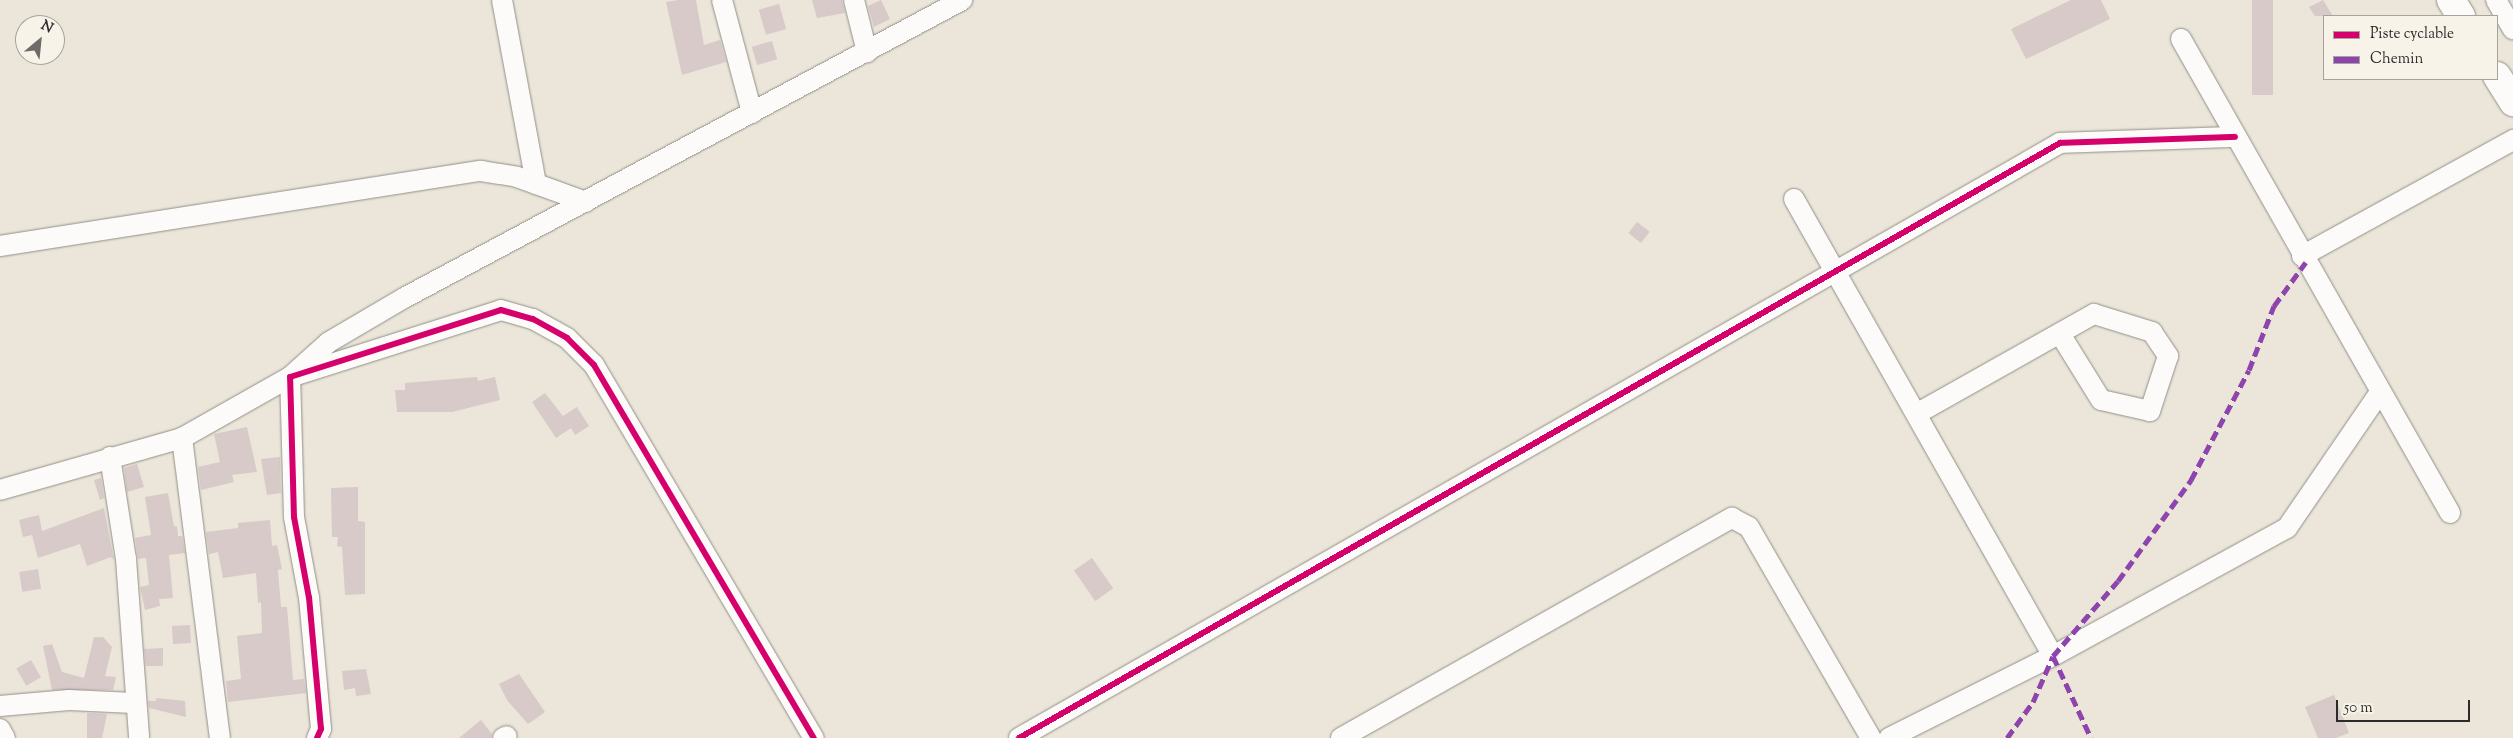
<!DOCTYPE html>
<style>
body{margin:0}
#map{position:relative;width:2513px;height:738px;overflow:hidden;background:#ebe6d9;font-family:"Sorts Mill Goudy",serif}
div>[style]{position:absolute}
.building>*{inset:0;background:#d7cac8;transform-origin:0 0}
.roads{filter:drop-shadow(0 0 1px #918f88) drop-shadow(0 0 1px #918f88)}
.minor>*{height:20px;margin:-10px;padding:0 10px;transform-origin:10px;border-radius:10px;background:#fcfbf9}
.highway>*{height:28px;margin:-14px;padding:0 14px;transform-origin:14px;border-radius:14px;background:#fcfbf9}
.quiet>*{height:5px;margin-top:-2.5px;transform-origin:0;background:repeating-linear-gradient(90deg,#8e44ad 0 10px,transparent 0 15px)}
.cycleway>*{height:6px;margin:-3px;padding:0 3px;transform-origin:3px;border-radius:3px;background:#d6006c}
span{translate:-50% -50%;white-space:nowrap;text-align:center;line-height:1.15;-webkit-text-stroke:4.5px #f7f3e8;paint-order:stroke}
.legend{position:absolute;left:2323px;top:15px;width:175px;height:65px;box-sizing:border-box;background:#f7f3e8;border:1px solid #a5a39c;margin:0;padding:6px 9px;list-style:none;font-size:15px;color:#2b2b2b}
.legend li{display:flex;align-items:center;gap:10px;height:25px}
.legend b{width:25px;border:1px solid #a5a39c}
.north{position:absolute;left:15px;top:15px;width:50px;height:50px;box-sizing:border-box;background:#f7f3e8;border:1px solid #a5a39c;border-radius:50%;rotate:28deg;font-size:14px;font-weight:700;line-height:20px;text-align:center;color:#2b2b2b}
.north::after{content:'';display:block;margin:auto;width:18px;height:22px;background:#6e6c68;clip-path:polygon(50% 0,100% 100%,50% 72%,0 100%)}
.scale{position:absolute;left:2336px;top:700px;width:134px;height:22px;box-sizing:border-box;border:2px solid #2b2b2b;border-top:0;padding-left:6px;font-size:15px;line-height:18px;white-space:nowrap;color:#2b2b2b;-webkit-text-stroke:4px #f7f3e8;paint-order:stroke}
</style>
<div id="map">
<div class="building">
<div style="clip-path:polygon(678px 0,696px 0,704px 45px,720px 40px,726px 62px,682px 75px,666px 2px)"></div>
<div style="clip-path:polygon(812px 0,842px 0,845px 13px,817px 18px)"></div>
<div style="clip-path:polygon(881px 0,890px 19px,874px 27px,868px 6px)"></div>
<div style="clip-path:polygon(2071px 0,2101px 0,2110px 19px,2026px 59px,2011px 29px)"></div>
<div style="left:2252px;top:0;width:21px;height:95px"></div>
<div style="clip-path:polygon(2323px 0,2333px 16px,2315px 16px,2309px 7px)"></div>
<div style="left:779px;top:4px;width:26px;height:21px;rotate:74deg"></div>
<div style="left:772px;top:41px;width:19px;height:21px;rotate:74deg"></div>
<div style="left:1637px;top:222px;width:16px;height:14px;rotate:38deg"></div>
<div style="clip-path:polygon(477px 377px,478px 381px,495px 377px,500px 400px,452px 412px,397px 412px,395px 390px,405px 390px,405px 383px)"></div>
<div style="clip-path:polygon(545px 393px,563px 416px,577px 407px,589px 426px,575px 435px,571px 428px,556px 438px,532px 402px)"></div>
<div style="clip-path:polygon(247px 427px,257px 472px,232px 475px,234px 482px,201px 490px,198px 467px,220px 462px,214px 434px)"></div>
<div style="clip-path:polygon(280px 457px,281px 493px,267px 495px,261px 459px)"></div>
<div style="clip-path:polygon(137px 464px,144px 487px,127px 492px,124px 468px)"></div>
<div style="clip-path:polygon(101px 478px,104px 498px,100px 500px,94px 480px)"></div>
<div style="clip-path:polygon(358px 487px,358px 521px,365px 522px,365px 594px,345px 595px,342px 547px,337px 546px,338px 537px,332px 537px,331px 488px)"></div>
<div style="clip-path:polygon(168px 493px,174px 526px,177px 526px,178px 536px,182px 536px,185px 553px,169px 555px,173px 598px,159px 599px,160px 606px,145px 610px,140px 587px,149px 585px,146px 558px,138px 559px,135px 538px,151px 535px,145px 497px)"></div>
<div style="clip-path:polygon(104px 508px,114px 560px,111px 557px,87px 566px,80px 544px,38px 558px,32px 535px,23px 537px,19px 520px,39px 515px,42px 531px)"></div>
<div style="clip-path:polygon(270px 520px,272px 546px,277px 545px,282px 569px,278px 570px,281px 607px,287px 607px,293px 680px,304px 679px,306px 693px,228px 702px,226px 681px,241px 679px,237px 636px,262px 633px,261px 602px,258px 603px,256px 573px,223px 578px,218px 552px,209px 554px,206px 532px,238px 528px,238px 523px)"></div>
<div style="left:1092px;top:558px;width:37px;height:22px;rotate:55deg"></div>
<div style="left:38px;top:569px;width:20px;height:19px;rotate:81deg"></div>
<div style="left:190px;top:625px;width:18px;height:18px;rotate:87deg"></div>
<div style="clip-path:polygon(94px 637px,103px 637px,112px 647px,105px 676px,116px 677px,113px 690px,52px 690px,43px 646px,52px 644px,62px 672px,84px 678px)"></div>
<div style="clip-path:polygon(163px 648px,163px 666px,146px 666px,144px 649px)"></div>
<div style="left:31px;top:660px;width:20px;height:17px;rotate:60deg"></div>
<div style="clip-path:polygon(366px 669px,371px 694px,356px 696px,355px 688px,344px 690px,342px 671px)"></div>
<div style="clip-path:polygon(519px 674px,545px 712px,528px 724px,507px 700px,499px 684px)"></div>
<div style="clip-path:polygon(2334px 695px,2349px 733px,2336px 738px,2318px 738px,2305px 707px)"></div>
<div style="clip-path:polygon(156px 698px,185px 701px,186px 717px,149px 708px,148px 701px,156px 701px)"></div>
<div style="clip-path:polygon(87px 713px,107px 714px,102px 738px,87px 738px)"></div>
<div style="clip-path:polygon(481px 720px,492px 734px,491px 738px,459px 738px)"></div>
</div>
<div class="roads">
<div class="minor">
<div style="left:502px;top:0;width:187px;rotate:79.5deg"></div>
<div style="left:722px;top:0;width:117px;rotate:75.1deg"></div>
<div style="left:854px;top:0;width:54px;rotate:76deg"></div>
<div style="left:2496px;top:0;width:34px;rotate:60deg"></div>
<div style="left:2181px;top:39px;width:545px;rotate:60.42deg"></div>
<div style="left:1794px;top:199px;width:525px;rotate:60.46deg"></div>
<div style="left:0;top:246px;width:487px;rotate:-8.9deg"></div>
<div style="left:481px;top:171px;width:36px;rotate:9deg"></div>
<div style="left:517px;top:177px;width:73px;rotate:19.9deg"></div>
<div style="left:2302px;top:256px;width:241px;rotate:-28.8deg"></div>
<div style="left:1918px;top:413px;width:202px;rotate:-29.4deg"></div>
<div style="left:2094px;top:314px;width:61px;rotate:17.2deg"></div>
<div style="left:2152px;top:332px;width:29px;rotate:56deg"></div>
<div style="left:2168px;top:356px;width:58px;rotate:108.1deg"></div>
<div style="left:2150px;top:411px;width:50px;rotate:-167.3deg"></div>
<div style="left:2101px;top:400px;width:78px;rotate:-121.8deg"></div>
<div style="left:182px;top:438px;width:302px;rotate:82.8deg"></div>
<div style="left:110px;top:457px;width:103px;rotate:81.1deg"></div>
<div style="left:126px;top:559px;width:179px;rotate:85.8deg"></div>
<div style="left:0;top:490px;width:189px;rotate:-15.9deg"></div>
<div style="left:182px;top:438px;width:124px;rotate:-29.5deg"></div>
<div style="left:290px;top:377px;width:52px;rotate:-41.9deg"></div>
<div style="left:329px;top:342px;width:87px;rotate:-30.4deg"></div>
<div style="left:404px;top:298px;width:633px;rotate:-28.1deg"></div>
<div style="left:0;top:706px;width:69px;rotate:-5deg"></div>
<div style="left:69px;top:700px;width:65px;rotate:2.6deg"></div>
<div style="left:0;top:729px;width:10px;rotate:61deg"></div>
<div style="left:317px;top:738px;width:10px;rotate:-66deg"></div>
<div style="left:321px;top:729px;width:132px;rotate:-95.2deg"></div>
<div style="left:309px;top:598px;width:82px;rotate:-100.5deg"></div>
<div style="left:294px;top:517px;width:140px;rotate:-91.6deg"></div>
<div style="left:290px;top:377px;width:221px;rotate:-17.6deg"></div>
<div style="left:501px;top:310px;width:33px;rotate:16deg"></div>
<div style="left:533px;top:319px;width:39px;rotate:29deg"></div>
<div style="left:567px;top:338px;width:38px;rotate:45deg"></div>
<div style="left:594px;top:365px;width:433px;rotate:59.5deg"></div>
<div style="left:503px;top:738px;width:4px;rotate:-27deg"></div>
<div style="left:1019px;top:738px;width:1199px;rotate:-29.75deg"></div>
<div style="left:2060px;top:143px;width:175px;rotate:-2deg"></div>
<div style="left:1341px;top:738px;width:449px;rotate:-29.4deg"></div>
<div style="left:1732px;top:518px;width:19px;rotate:28deg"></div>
<div style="left:1749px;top:527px;width:244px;rotate:60deg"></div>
<div style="left:1889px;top:738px;width:183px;rotate:-26.6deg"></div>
<div style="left:2053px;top:656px;width:267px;rotate:-28.7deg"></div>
<div style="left:2287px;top:528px;width:165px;rotate:-55.6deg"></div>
</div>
<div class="highway">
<div style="left:2451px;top:0;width:19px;rotate:58deg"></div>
<div style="left:2497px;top:76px;width:31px;rotate:58deg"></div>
</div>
</div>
<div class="quiet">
<div style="left:2053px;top:656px;width:90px;rotate:65.1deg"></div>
<div style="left:2007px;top:738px;width:44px;rotate:-54.2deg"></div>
<div style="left:2033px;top:702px;width:50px;rotate:-66.5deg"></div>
<div style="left:2053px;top:656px;width:99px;rotate:-49.1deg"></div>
<div style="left:2118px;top:581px;width:125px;rotate:-54.1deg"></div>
<div style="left:2191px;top:480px;width:124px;rotate:-62.2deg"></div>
<div style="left:2249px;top:370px;width:69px;rotate:-68.7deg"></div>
<div style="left:2274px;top:306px;width:54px;rotate:-54deg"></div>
</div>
<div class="cycleway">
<div style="left:317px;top:738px;width:10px;rotate:-66deg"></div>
<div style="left:321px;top:729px;width:132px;rotate:-95.2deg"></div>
<div style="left:309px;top:598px;width:82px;rotate:-100.5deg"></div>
<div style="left:294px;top:517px;width:140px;rotate:-91.6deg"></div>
<div style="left:290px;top:377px;width:221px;rotate:-17.6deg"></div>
<div style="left:501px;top:310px;width:33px;rotate:16deg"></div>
<div style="left:533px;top:319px;width:39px;rotate:29deg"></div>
<div style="left:567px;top:338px;width:38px;rotate:45deg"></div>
<div style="left:594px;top:365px;width:433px;rotate:59.5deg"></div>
<div style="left:1019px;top:738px;width:1199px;rotate:-29.75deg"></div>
<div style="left:2060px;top:143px;width:175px;rotate:-2deg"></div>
</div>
<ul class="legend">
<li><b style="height:6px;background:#d6006c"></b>Piste cyclable</li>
<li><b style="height:6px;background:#8e44ad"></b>Chemin</li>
</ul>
<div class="north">N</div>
<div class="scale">50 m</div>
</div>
